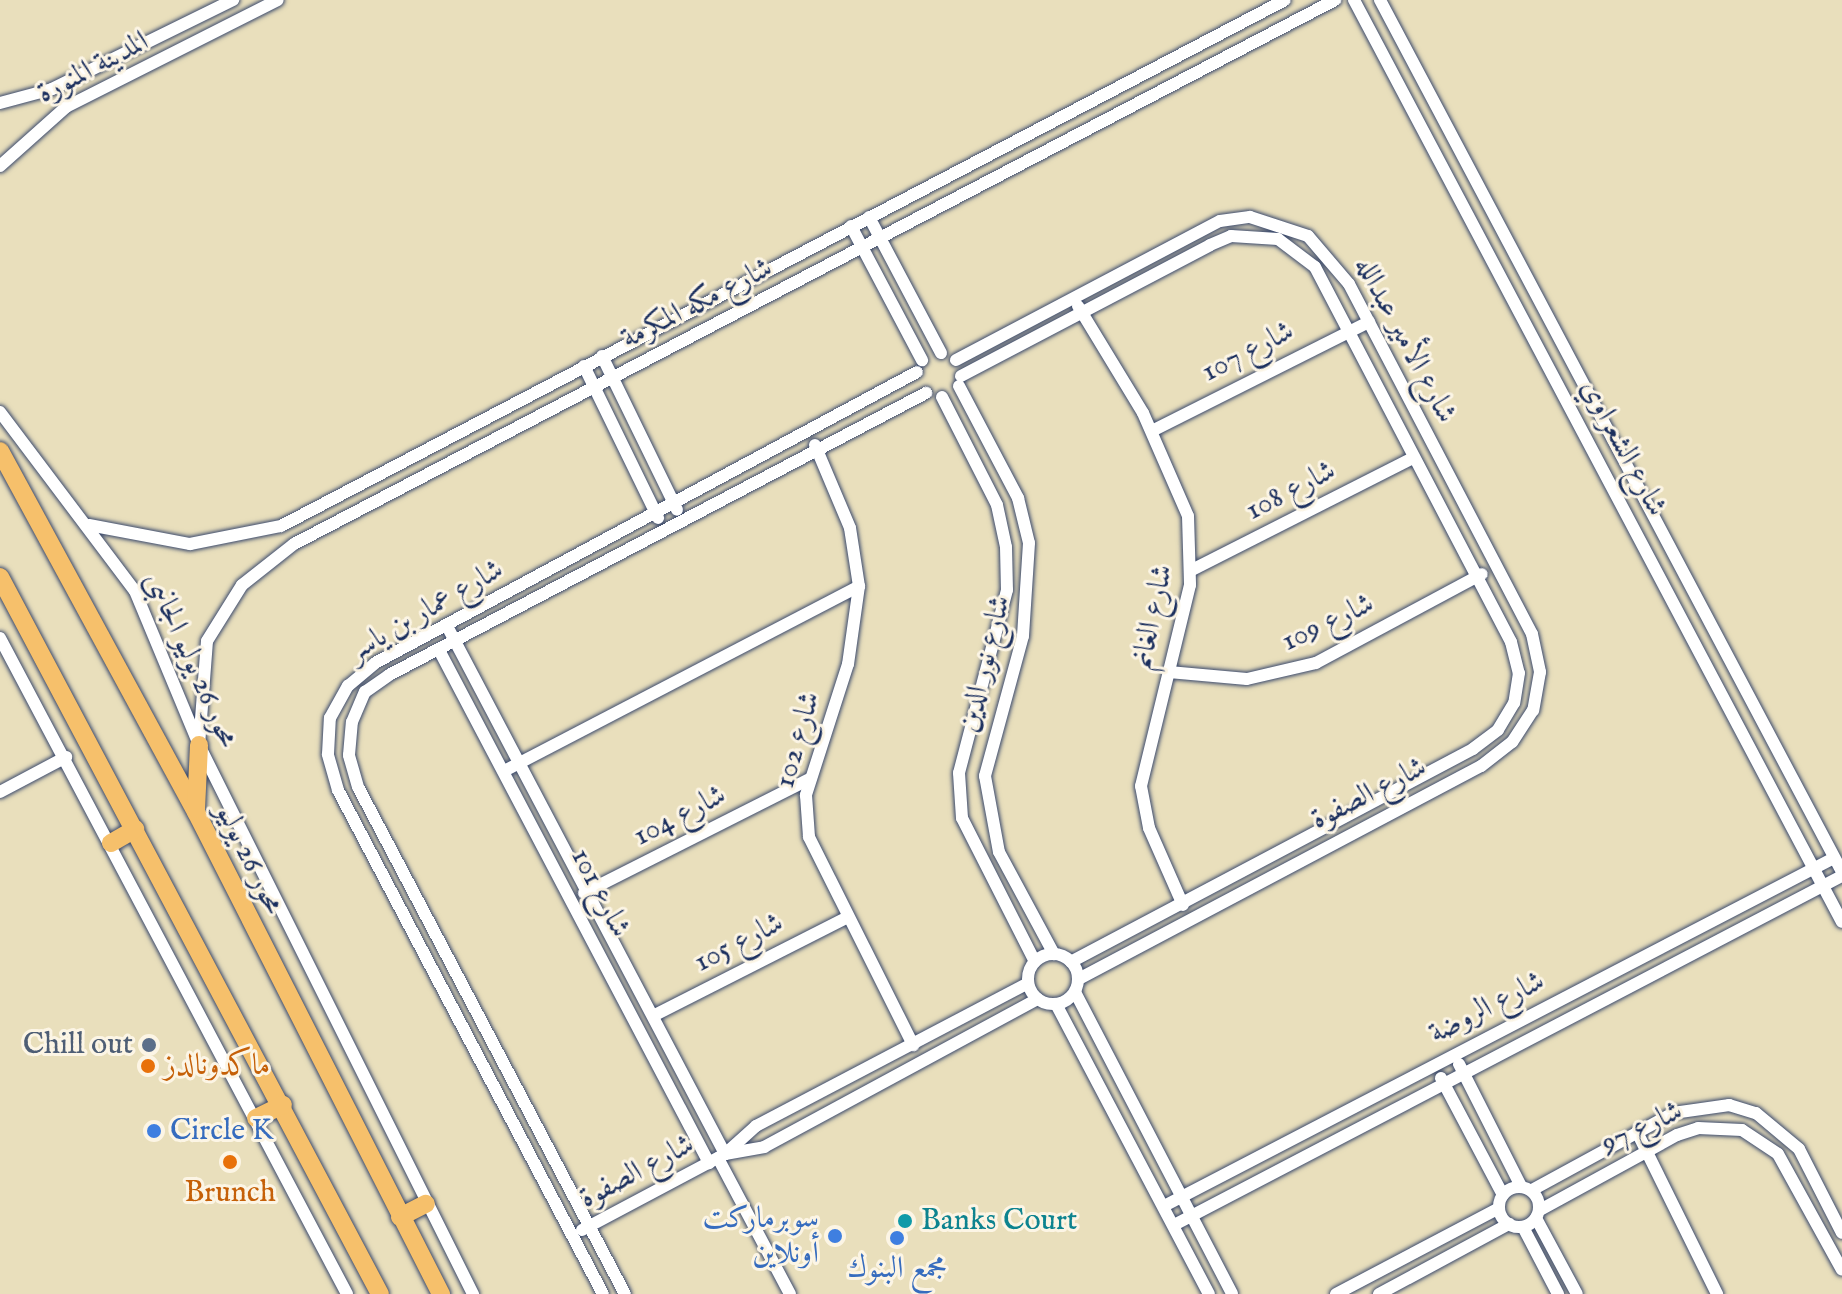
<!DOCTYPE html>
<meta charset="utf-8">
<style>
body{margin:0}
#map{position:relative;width:1842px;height:1294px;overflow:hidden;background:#e9dfbc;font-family:"IM FELL English",Amiri,serif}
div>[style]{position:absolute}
.roads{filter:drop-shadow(0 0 2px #3a496c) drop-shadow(0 0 2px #3a496c)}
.minor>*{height:12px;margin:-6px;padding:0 6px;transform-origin:6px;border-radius:6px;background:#fff}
.minor>.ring{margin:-6px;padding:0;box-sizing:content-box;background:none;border:12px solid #fff;border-radius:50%}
.highway>*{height:18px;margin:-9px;padding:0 9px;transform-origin:9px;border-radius:9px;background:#f6c06b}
.dots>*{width:22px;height:22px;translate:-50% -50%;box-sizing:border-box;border:4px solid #fcf5e5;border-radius:50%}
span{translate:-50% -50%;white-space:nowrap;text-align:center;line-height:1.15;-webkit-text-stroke:6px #fcf5e5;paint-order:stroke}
.street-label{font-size:30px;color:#1b2f5e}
.service-label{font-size:30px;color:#4e5e75}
.right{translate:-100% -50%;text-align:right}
.food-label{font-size:30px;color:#c56008}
.left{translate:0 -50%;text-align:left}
.shop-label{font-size:30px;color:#366cbe}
.culture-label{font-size:30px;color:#0d838f}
</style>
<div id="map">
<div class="roads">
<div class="minor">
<div style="left:1354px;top:0;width:1043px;rotate:62.11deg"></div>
<div style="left:1380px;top:0;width:987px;rotate:62.08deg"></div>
<div style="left:0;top:103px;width:54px;rotate:-15.1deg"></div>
<div style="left:52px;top:89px;width:202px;rotate:-26.2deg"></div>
<div style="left:0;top:166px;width:89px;rotate:-41.8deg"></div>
<div style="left:66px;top:107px;width:237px;rotate:-26.8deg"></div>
<div style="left:869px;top:217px;width:154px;rotate:62.1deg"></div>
<div style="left:851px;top:226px;width:152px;rotate:62.1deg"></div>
<div style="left:1078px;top:306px;width:125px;rotate:58.7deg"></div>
<div style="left:1143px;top:413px;width:112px;rotate:66.4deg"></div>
<div style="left:1188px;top:516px;width:69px;rotate:88.3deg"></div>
<div style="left:1190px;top:585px;width:207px;rotate:103.7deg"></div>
<div style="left:1141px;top:786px;width:43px;rotate:79.2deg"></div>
<div style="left:1149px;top:828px;width:84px;rotate:66.2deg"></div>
<div style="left:602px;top:356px;width:171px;rotate:64deg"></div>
<div style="left:956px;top:360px;width:298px;rotate:-27.8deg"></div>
<div style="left:1220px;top:221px;width:30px;rotate:-8deg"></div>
<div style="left:1250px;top:217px;width:61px;rotate:18.1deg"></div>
<div style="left:1308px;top:236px;width:63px;rotate:49.5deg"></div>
<div style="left:1349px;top:284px;width:395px;rotate:62.4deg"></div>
<div style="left:1532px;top:634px;width:39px;rotate:78deg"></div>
<div style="left:1540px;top:672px;width:39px;rotate:100deg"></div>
<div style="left:1533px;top:710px;width:38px;rotate:123deg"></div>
<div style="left:1512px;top:742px;width:39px;rotate:142deg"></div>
<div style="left:1481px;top:766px;width:455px;rotate:152.1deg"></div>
<div style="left:584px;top:366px;width:169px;rotate:64deg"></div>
<div style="left:961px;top:376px;width:281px;rotate:-27.7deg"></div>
<div style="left:1210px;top:245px;width:23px;rotate:-23deg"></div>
<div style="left:1231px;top:236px;width:47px;rotate:3.7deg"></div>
<div style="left:1278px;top:239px;width:46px;rotate:37.1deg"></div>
<div style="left:1315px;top:267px;width:423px;rotate:62.4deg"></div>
<div style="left:1511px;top:642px;width:32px;rotate:76deg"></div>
<div style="left:1519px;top:673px;width:30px;rotate:99deg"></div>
<div style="left:1514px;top:703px;width:31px;rotate:121deg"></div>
<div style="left:1498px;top:730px;width:31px;rotate:143deg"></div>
<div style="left:1473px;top:749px;width:455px;rotate:152.1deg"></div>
<div style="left:959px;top:386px;width:127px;rotate:62.2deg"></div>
<div style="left:1018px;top:498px;width:46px;rotate:76.3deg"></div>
<div style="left:1029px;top:543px;width:93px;rotate:93.7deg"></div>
<div style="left:1023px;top:636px;width:145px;rotate:105.2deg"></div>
<div style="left:985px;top:776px;width:77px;rotate:79.6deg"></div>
<div style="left:999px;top:852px;width:116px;rotate:61.7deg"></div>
<div style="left:942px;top:397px;width:121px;rotate:63deg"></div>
<div style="left:997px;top:505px;width:43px;rotate:77.9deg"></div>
<div style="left:1006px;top:547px;width:43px;rotate:88.7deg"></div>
<div style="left:1007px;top:590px;width:189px;rotate:104.7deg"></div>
<div style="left:959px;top:773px;width:45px;rotate:86.2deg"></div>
<div style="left:962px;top:818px;width:161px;rotate:63.1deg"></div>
<div style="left:0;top:412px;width:224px;rotate:53deg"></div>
<div style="left:135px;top:591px;width:167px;rotate:67.4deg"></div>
<div style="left:199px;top:745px;width:614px;rotate:63.48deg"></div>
<div style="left:1152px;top:431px;width:243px;rotate:-26.7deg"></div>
<div style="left:815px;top:445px;width:90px;rotate:67.1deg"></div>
<div style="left:850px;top:528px;width:59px;rotate:81.2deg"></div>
<div style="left:859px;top:586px;width:79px;rotate:98deg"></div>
<div style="left:848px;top:664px;width:138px;rotate:107.8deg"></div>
<div style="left:806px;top:795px;width:42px;rotate:85.9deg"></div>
<div style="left:809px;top:837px;width:233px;rotate:63.4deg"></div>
<div style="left:89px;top:525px;width:103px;rotate:10.7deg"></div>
<div style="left:190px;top:544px;width:93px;rotate:-11.2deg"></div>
<div style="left:281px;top:526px;width:1133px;rotate:-27.65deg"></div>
<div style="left:1192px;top:570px;width:248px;rotate:-26.9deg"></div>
<div style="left:447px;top:626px;width:597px;rotate:62.23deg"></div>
<div style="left:0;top:638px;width:742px;rotate:62.12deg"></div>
<div style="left:439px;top:650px;width:580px;rotate:62.24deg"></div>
<div style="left:1169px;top:672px;width:78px;rotate:5.1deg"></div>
<div style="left:1247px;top:679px;width:71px;rotate:-13.1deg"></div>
<div style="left:1316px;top:663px;width:188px;rotate:-28.2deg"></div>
<div style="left:199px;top:745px;width:104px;rotate:-85.6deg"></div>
<div style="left:207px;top:641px;width:66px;rotate:-58deg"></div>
<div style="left:242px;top:585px;width:66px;rotate:-38.3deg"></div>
<div style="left:294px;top:544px;width:1175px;rotate:-27.59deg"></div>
<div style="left:506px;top:770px;width:398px;rotate:-27.5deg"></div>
<div style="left:0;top:792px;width:75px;rotate:-27.9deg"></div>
<div style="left:584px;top:893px;width:253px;rotate:-26.8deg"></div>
<div class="ring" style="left:1028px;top:954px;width:38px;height:38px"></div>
<div style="left:1075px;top:992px;width:340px;rotate:62.5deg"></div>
<div style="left:1056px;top:1004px;width:328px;rotate:62.2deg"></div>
<div style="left:655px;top:1015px;width:214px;rotate:-26.9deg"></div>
<div style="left:1459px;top:1064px;width:137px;rotate:63.1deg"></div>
<div style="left:1441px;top:1078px;width:132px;rotate:62.1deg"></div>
<div style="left:1637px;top:1132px;width:181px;rotate:63.7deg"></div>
<div style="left:725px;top:1154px;width:40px;rotate:-10deg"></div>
<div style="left:764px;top:1147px;width:311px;rotate:-28.4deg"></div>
<div style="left:718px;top:1158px;width:154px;rotate:62.1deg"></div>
<div class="ring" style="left:1499px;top:1187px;width:28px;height:28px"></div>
<div style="left:1532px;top:1190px;width:161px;rotate:-28.6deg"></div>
<div style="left:1673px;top:1113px;width:57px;rotate:-8.1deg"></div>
<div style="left:1729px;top:1105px;width:28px;rotate:17deg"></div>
<div style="left:1756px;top:1113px;width:56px;rotate:39.9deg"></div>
<div style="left:1799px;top:1149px;width:94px;rotate:62.9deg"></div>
<div style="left:1164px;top:1206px;width:755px;rotate:-27.45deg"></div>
<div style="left:1540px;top:1210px;width:156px;rotate:-28.7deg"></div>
<div style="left:1677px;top:1135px;width:22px;rotate:-18deg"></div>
<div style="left:1698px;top:1128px;width:44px;rotate:2.6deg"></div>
<div style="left:1742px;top:1130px;width:43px;rotate:33.7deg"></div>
<div style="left:1778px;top:1154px;width:132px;rotate:61.1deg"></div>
<div style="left:1536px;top:1218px;width:86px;rotate:61.7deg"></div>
<div style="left:1174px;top:1225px;width:754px;rotate:-27.59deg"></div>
<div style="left:1523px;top:1227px;width:76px;rotate:62.4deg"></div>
<div style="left:582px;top:1230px;width:162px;rotate:-28deg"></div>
<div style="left:725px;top:1154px;width:42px;rotate:-42.1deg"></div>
<div style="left:756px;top:1126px;width:307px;rotate:-27.7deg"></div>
<div style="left:603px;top:1294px;width:569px;rotate:-117.74deg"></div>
<div style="left:338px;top:790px;width:37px;rotate:-106deg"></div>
<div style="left:328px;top:754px;width:36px;rotate:-87deg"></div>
<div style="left:330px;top:718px;width:37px;rotate:-61deg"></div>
<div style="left:348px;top:686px;width:35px;rotate:-40deg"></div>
<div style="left:375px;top:663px;width:615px;rotate:-28.23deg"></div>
<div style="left:625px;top:1294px;width:573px;rotate:-117.77deg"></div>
<div style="left:358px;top:787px;width:33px;rotate:-106deg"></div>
<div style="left:349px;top:755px;width:33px;rotate:-85deg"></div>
<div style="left:352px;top:722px;width:33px;rotate:-67deg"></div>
<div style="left:365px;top:692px;width:29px;rotate:-35deg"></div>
<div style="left:389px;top:675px;width:607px;rotate:-27.71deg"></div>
<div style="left:1336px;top:1294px;width:184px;rotate:-27.8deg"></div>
<div style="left:1379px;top:1294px;width:148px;rotate:-28.3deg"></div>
</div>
<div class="highway">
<div style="left:0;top:451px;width:411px;rotate:61.5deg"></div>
<div style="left:196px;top:812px;width:541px;rotate:63.06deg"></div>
<div style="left:0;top:577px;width:811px;rotate:62.08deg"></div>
<div style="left:196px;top:809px;width:64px;rotate:-87.3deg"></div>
<div style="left:111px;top:843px;width:28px;rotate:-30deg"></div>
<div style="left:256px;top:1118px;width:30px;rotate:-26deg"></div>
<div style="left:400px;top:1217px;width:29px;rotate:-27deg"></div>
</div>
</div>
<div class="dots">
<div style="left:149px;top:1045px;background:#5c6f8a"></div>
<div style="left:148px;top:1066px;background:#e8710a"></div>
<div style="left:154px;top:1131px;background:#3f7fe0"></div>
<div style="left:230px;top:1162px;background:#e8710a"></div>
<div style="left:905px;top:1221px;background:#0f9aa8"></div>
<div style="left:835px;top:1236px;background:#3f7fe0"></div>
<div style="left:897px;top:1238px;background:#3f7fe0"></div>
</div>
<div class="street-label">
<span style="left:93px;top:68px;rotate:-28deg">المدينة المنورة</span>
<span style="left:697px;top:304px;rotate:-27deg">شارع مكه المكرمة</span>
<span style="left:1405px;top:340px;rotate:62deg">شارع الأمير عبدالله</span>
<span style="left:1248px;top:352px;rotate:-27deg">شارع 107</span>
<span style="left:1623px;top:448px;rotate:62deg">شارع الشعراوي</span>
<span style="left:1291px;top:491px;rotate:-27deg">شارع 108</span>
<span style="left:426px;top:611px;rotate:-30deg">شارع عمار بن ياسر</span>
<span style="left:1153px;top:617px;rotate:-78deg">شارع الغانم</span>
<span style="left:1328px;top:623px;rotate:-25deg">شارع 109</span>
<span style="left:191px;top:660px;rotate:66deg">محور 26 يوليو الجانبى</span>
<span style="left:985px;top:664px;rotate:-76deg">شارع نور الدين</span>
<span style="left:798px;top:740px;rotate:-74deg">شارع 102</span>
<span style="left:1369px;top:794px;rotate:-27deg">شارع الصفوة</span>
<span style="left:680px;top:816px;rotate:-27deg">شارع 104</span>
<span style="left:249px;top:859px;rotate:64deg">محور 26 يوليو</span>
<span style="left:600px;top:893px;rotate:63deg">شارع 101</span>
<span style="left:739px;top:943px;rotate:-27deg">شارع 105</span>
<span style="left:1487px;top:1008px;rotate:-27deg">شارع الروضة</span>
<span style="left:1642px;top:1128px;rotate:-25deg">شارع 97</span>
<span style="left:637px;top:1172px;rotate:-28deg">شارع الصفوة</span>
</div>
<div class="service-label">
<span class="right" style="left:133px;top:1045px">Chill out</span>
</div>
<div class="food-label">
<span class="left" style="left:164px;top:1066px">ماكدونالدز</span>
<span style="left:230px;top:1193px">Brunch</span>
</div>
<div class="shop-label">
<span class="left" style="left:170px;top:1131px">Circle K</span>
<span class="right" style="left:819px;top:1236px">سوبرماركت<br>أونلاين</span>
<span style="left:897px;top:1269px">مجمع البنوك</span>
</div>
<div class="culture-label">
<span class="left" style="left:921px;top:1221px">Banks Court</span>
</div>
</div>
